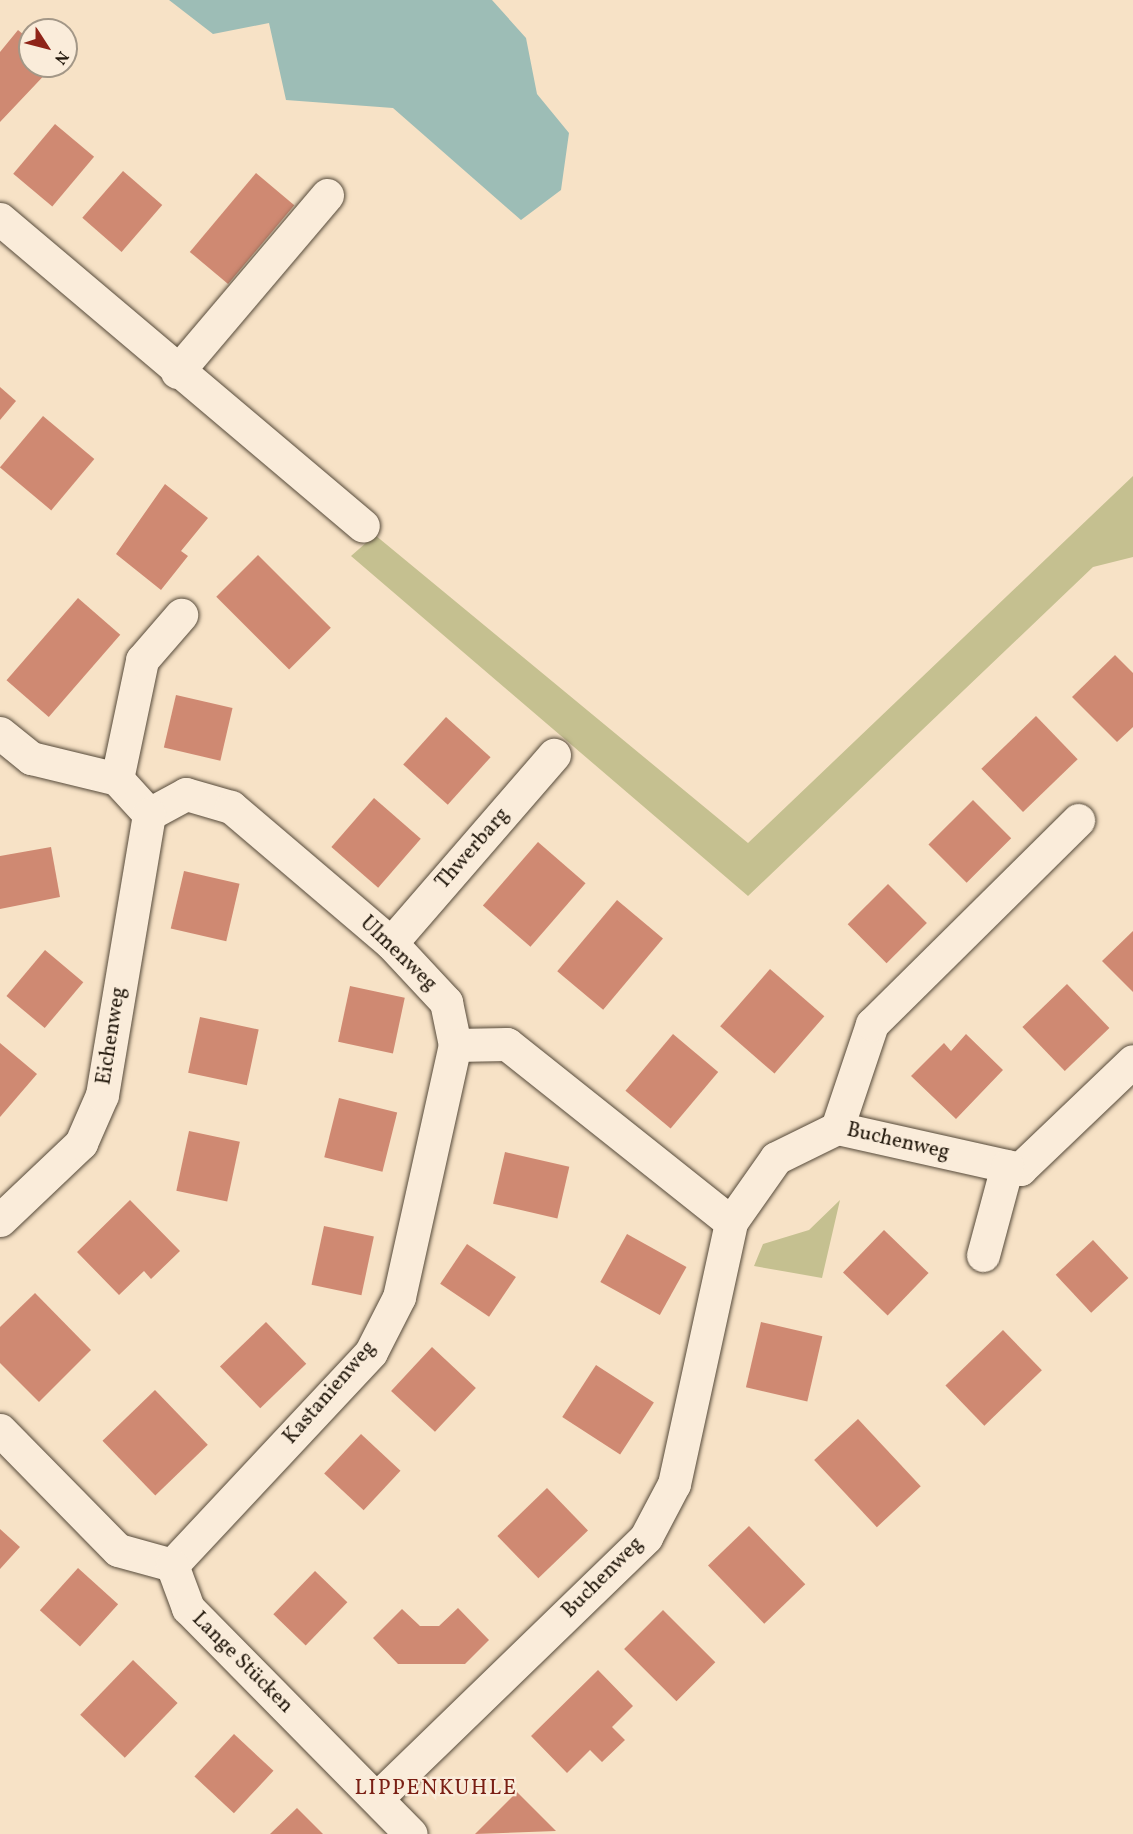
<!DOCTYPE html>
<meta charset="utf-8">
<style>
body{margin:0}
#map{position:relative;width:1133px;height:1834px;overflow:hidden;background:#f7e2c6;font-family:Vollkorn,serif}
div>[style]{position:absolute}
.green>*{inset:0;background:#c5c090}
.water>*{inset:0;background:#9dbdb6}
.building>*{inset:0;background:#cf8972;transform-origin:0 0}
.roads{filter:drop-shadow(0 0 2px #564a3a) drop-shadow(0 0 2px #564a3a)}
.minor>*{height:33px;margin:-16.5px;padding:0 16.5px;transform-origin:16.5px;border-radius:16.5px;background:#faecda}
span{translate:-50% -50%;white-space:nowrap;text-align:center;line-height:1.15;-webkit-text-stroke:4.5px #faecda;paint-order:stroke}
.street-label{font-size:21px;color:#21170b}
.neighbourhood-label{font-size:22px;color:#7a1f14;letter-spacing:1.5px}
.north{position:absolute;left:18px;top:18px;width:60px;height:60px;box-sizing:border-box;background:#faecda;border:2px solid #a39787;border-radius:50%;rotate:126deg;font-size:16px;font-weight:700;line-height:24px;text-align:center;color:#21170b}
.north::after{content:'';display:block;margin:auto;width:21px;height:27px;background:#8f2418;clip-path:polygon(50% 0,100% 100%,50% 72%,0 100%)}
</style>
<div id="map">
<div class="green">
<div style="clip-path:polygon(1133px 476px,1133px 557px,1093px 567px,748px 896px,351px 556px,375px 535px,748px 843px)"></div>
<div style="clip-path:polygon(840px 1200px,822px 1278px,754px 1266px,763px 1244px,809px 1230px)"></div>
</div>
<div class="water">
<div style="clip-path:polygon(169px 0,492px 0,526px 38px,537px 94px,569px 133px,561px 190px,521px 220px,393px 108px,286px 100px,269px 23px,213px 34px)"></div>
</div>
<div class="building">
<div style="clip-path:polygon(18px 30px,30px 40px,30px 66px,53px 66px,0 122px,0 52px)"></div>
<div style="left:55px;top:124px;width:51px;height:65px;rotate:40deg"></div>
<div style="left:123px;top:171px;width:52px;height:62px;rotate:41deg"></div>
<div style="left:256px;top:173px;width:50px;height:103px;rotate:40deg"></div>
<div style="clip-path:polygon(0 387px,16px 401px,0 420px)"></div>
<div style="left:43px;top:416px;width:67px;height:67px;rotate:40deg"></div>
<div style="clip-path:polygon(165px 484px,208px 518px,181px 551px,188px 556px,161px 590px,116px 554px)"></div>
<div style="left:258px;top:555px;width:103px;height:59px;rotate:45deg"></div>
<div style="left:78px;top:598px;width:56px;height:109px;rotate:41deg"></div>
<div style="clip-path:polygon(1115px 655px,1133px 673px,1133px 727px,1117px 742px,1072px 697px)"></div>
<div style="left:176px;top:695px;width:58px;height:54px;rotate:13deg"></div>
<div style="left:1036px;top:716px;width:60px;height:76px;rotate:46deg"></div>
<div style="left:446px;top:717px;width:60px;height:64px;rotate:42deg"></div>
<div style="left:374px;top:798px;width:62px;height:65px;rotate:41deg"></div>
<div style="left:973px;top:800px;width:54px;height:63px;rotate:45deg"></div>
<div style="left:538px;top:842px;width:63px;height:84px;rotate:41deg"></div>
<div style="clip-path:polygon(51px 847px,60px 897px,0 909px,0 856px)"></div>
<div style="left:184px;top:871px;width:57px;height:59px;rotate:13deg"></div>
<div style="left:888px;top:884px;width:55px;height:57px;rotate:45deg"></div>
<div style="left:617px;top:900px;width:60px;height:93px;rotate:40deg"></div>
<div style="clip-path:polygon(1133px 931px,1133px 992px,1102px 961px)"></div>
<div style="left:45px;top:950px;width:50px;height:60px;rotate:40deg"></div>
<div style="left:770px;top:969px;width:72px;height:76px;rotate:41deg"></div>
<div style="left:1067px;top:984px;width:61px;height:62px;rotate:46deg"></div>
<div style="left:350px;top:986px;width:56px;height:57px;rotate:12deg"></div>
<div style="left:200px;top:1017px;width:60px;height:57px;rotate:12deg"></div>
<div style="left:673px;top:1034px;width:59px;height:74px;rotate:40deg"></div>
<div style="clip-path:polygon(966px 1034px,1003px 1070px,956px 1119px,911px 1076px,944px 1043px,951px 1051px)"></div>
<div style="clip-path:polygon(0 1043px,37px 1074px,0 1117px)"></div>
<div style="left:339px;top:1098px;width:60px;height:61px;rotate:14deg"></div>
<div style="left:189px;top:1131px;width:52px;height:61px;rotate:12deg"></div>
<div style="left:505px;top:1152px;width:66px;height:53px;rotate:13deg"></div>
<div style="clip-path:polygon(130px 1200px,180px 1251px,151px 1279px,144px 1271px,119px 1295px,77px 1252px)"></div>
<div style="left:324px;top:1226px;width:51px;height:60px;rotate:12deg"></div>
<div style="left:884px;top:1230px;width:62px;height:59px;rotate:44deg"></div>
<div style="left:627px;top:1234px;width:68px;height:55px;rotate:29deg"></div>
<div style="left:1093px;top:1240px;width:52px;height:51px;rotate:47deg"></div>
<div style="left:467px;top:1244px;width:59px;height:48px;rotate:34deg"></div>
<div style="clip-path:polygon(35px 1293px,91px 1350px,39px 1402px,0 1363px,0 1327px)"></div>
<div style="left:266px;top:1322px;width:58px;height:64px;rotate:46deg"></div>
<div style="left:761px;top:1322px;width:63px;height:67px;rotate:13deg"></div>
<div style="left:1003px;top:1330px;width:56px;height:80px;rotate:46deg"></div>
<div style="left:432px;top:1347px;width:60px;height:60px;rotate:43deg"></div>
<div style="left:596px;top:1365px;width:69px;height:62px;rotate:33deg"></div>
<div style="left:155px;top:1390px;width:76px;height:73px;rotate:46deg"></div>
<div style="left:858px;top:1419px;width:92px;height:60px;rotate:47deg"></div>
<div style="left:361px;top:1434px;width:54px;height:54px;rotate:43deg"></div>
<div style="left:547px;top:1488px;width:59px;height:69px;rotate:46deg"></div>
<div style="left:749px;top:1526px;width:81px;height:57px;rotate:46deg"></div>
<div style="clip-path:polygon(0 1529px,20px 1547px,0 1569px)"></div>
<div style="left:78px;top:1568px;width:54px;height:57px;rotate:42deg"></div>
<div style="left:315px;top:1571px;width:45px;height:60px;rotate:44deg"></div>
<div style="clip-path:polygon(458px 1608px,489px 1640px,465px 1664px,398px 1664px,373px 1638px,402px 1609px,420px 1626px,439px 1626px)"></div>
<div style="left:663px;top:1610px;width:74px;height:55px;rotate:45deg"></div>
<div style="left:133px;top:1660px;width:62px;height:76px;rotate:44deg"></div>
<div style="clip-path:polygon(598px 1670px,633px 1706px,612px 1727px,625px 1740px,602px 1762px,590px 1750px,567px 1773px,531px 1736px)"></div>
<div style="left:234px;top:1734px;width:54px;height:58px;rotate:43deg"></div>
<div style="clip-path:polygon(517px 1792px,556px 1831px,475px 1834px)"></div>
<div style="clip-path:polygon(297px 1808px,323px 1834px,270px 1834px)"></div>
</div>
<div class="roads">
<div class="minor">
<div style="left:0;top:219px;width:475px;rotate:40.2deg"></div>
<div style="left:177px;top:372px;width:232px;rotate:-49.7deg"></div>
<div style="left:0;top:733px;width:40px;rotate:39deg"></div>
<div style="left:31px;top:758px;width:89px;rotate:13.7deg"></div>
<div style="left:117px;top:779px;width:47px;rotate:47.6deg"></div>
<div style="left:117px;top:779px;width:122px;rotate:-78.1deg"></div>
<div style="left:142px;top:660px;width:60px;rotate:-49.1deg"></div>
<div style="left:149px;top:814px;width:42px;rotate:-28.4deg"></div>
<div style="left:186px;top:794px;width:47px;rotate:16.1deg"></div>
<div style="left:231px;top:807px;width:210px;rotate:40.4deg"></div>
<div style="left:391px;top:943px;width:81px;rotate:47deg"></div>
<div style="left:446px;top:1002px;width:44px;rotate:78.2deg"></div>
<div style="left:455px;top:1045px;width:52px;rotate:-1.1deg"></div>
<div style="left:507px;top:1044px;width:286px;rotate:38.5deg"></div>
<div style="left:731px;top:1222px;width:78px;rotate:-54.9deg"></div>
<div style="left:776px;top:1158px;width:68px;rotate:-26.2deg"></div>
<div style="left:391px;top:943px;width:249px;rotate:-49.1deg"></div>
<div style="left:837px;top:1128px;width:110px;rotate:-71.4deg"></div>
<div style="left:872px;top:1024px;width:290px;rotate:-44.7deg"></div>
<div style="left:837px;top:1128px;width:188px;rotate:12.6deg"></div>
<div style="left:1020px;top:1169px;width:156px;rotate:-43.7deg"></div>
<div style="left:0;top:1220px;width:112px;rotate:-43.5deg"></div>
<div style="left:81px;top:1143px;width:52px;rotate:-66.4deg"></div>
<div style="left:102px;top:1095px;width:285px;rotate:-80.5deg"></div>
<div style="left:983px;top:1255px;width:92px;rotate:-74.9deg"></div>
<div style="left:0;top:1430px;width:168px;rotate:45.5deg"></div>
<div style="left:118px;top:1550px;width:56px;rotate:15.5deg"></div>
<div style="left:172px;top:1565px;width:291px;rotate:-46.9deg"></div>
<div style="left:371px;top:1352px;width:62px;rotate:-63deg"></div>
<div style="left:399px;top:1297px;width:258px;rotate:-77.5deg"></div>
<div style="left:172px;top:1565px;width:46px;rotate:69.6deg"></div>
<div style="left:188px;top:1608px;width:317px;rotate:45.4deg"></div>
<div style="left:377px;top:1798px;width:375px;rotate:-44.1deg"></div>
<div style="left:646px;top:1537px;width:60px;rotate:-62.2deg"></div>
<div style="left:674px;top:1484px;width:268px;rotate:-77.7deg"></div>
</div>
</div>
<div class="street-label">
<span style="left:473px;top:849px;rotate:-49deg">Thwerbarg</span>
<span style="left:398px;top:954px;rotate:44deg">Ulmenweg</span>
<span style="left:112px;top:1036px;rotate:-81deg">Eichenweg</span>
<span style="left:898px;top:1142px;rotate:13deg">Buchenweg</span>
<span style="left:330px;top:1393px;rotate:-49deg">Kastanienweg</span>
<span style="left:603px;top:1578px;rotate:-45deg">Buchenweg</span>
<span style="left:242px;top:1663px;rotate:45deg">Lange Stücken</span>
</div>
<div class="neighbourhood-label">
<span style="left:436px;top:1789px">LIPPENKUHLE</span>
</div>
<div class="north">N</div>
</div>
